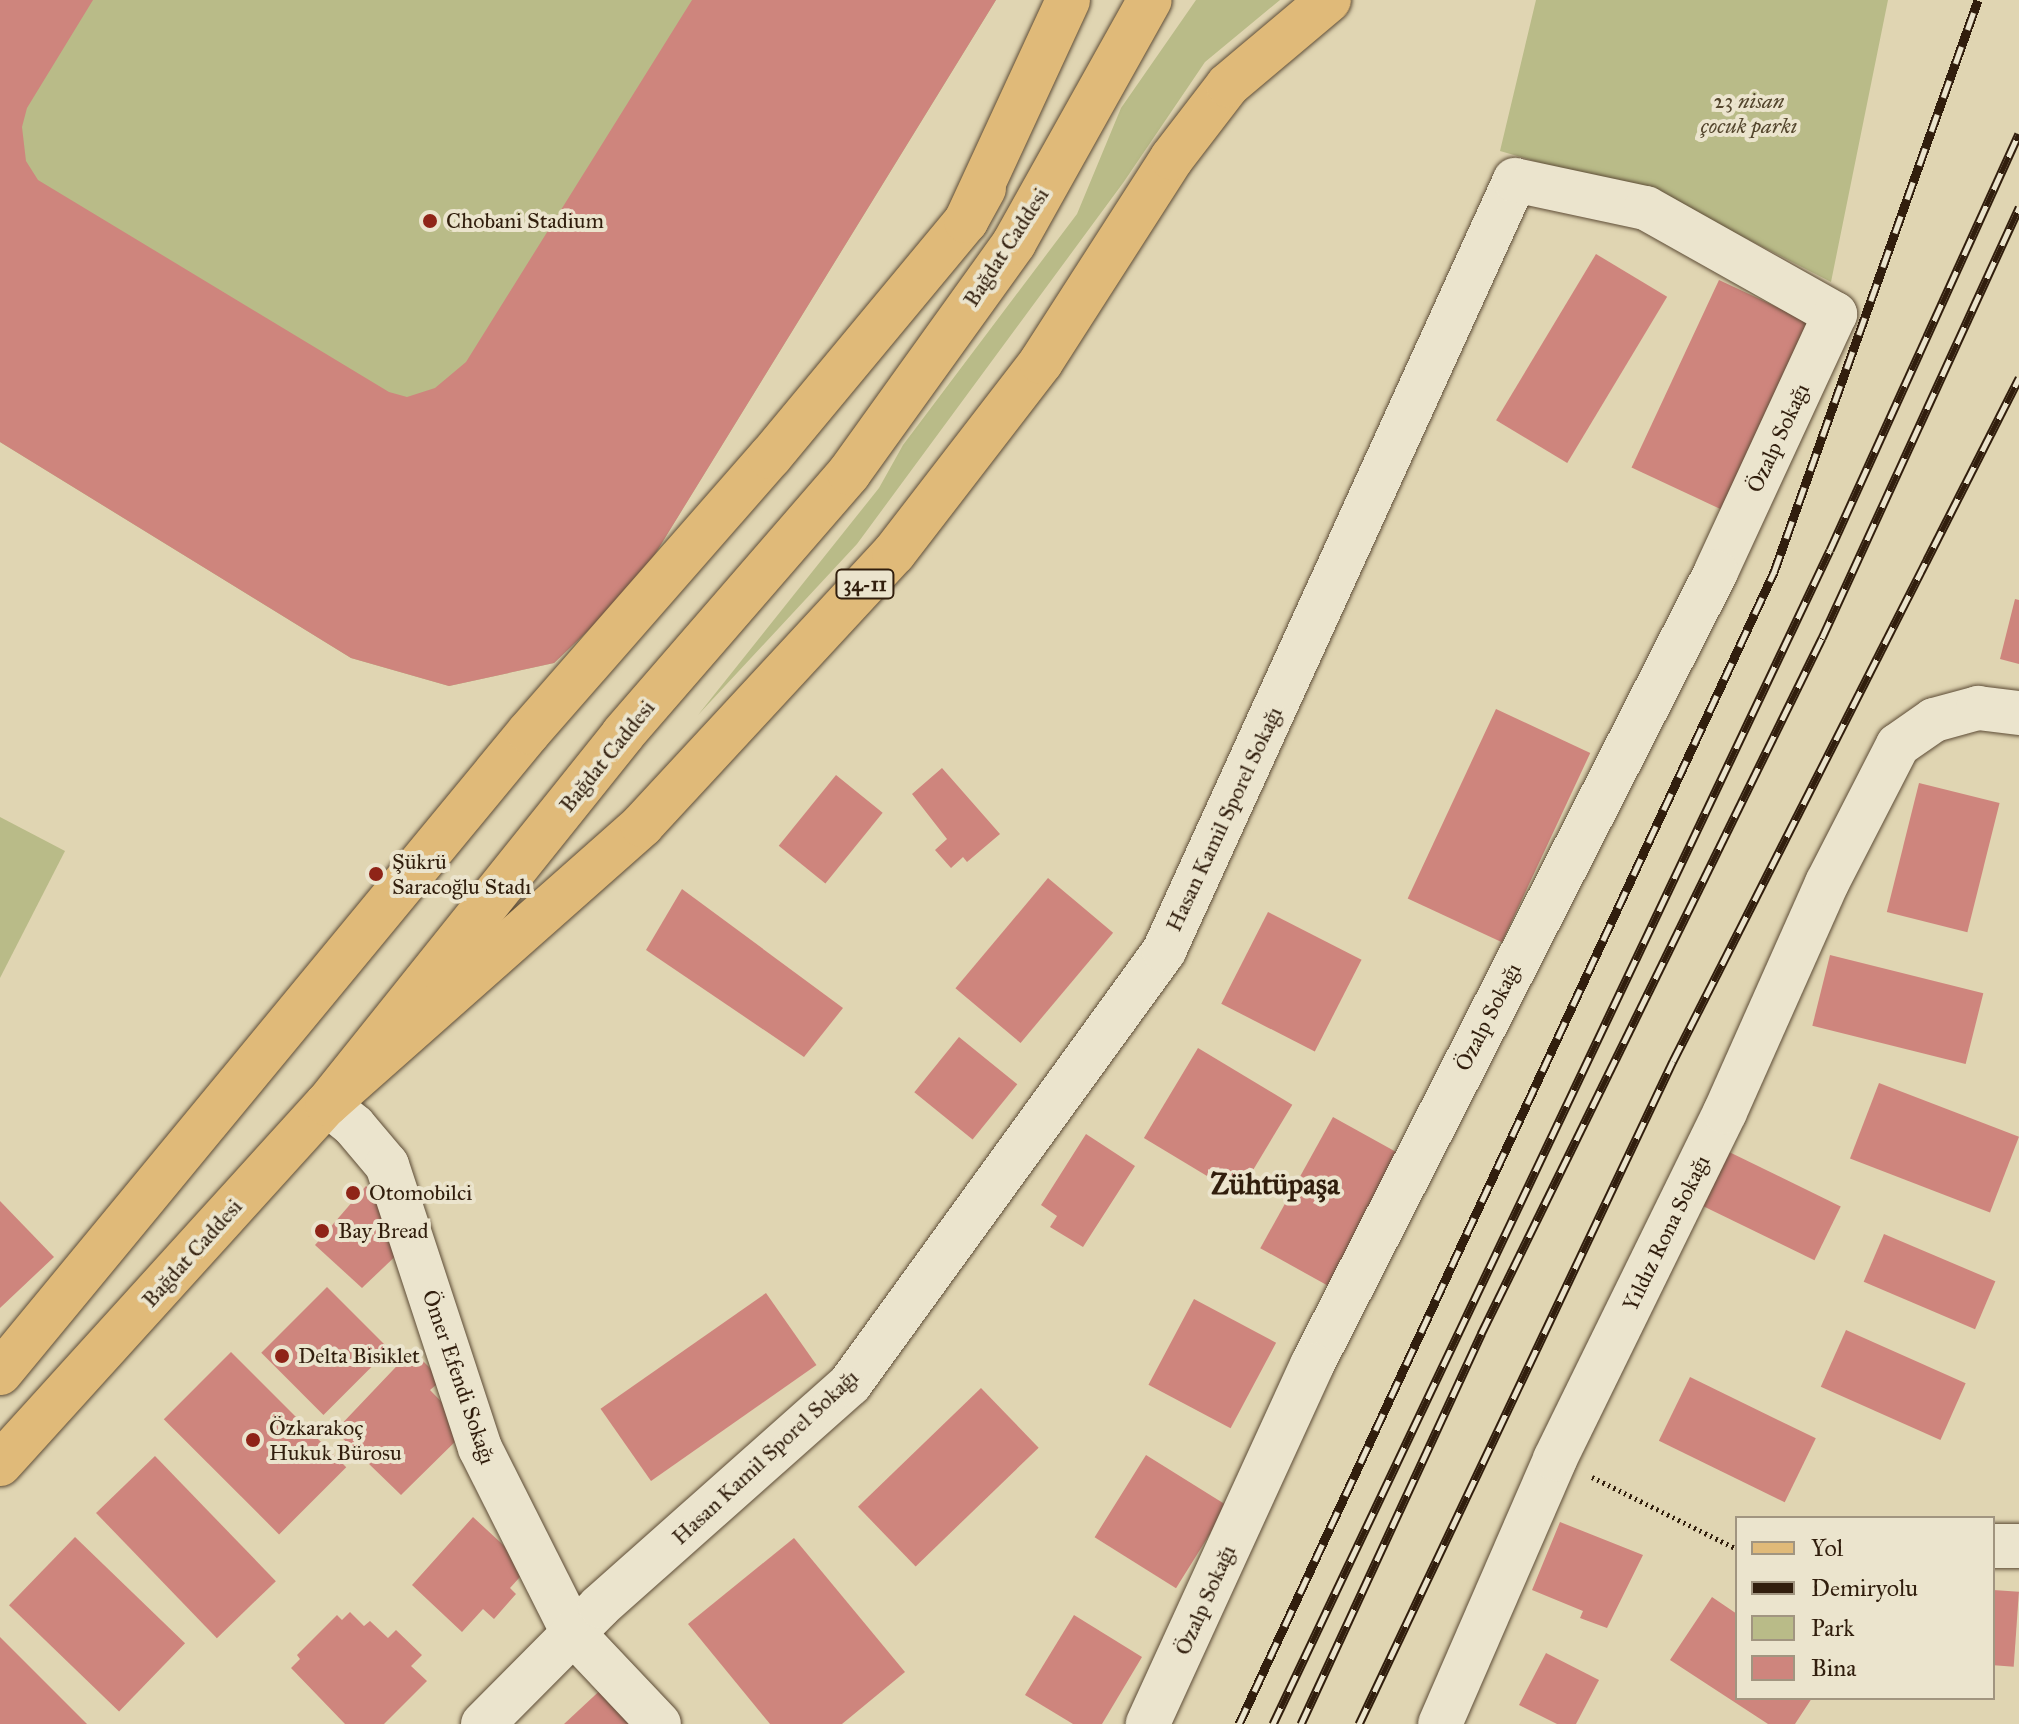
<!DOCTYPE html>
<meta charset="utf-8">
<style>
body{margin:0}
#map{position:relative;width:2019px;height:1724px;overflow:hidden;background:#e0d5b2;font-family:"IM FELL Great Primer",serif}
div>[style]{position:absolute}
.green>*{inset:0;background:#b9bb88}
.building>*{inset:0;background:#ce857d;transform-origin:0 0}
.path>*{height:5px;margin-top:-2.5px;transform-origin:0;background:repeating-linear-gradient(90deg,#311e0d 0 2px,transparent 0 6px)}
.roads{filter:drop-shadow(0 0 2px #5d4c36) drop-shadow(0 0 2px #5d4c36)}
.minor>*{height:44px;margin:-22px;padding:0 22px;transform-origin:22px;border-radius:22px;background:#ebe4cd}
.major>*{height:44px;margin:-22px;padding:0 22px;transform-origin:22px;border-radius:22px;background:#e0ba79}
.highway>*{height:44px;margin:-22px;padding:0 22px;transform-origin:22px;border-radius:22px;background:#e0ba79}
.rail>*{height:9px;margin-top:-4.5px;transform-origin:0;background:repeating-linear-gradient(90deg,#ebe4cd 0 18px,#311e0d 0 36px);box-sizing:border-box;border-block:2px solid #311e0d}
.dots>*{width:22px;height:22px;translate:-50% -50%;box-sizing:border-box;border:4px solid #ebe4cd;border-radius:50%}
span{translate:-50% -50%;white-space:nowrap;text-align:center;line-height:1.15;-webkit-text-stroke:8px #ebe4cd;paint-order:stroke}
.shield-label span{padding:2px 6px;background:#ebe4cd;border:2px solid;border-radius:6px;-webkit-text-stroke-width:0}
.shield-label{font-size:20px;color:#311e0d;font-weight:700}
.park-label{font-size:22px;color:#53452c;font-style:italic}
.poi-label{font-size:22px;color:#311e0d}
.left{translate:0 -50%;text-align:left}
.street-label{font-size:22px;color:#311e0d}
.district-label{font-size:30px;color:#311e0d;font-weight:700}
.legend{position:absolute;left:1735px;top:1516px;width:260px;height:184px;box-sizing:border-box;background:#ebe4cd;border:2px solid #a19580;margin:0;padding:10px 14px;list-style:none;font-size:24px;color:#311e0d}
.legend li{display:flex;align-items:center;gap:16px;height:40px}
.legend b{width:40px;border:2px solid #a19580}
</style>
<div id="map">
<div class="green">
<div style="clip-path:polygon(0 0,996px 0,636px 585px,554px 663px,449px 686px,351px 658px,0 442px)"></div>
<div style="clip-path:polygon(1196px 0,1280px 0,1205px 62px,1123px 183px,857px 544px,698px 715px,879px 488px,903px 445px,1077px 214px,1121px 108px)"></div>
<div style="clip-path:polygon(1536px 0,1888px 0,1831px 282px,1675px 202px,1500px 151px)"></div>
<div style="clip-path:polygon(0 817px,65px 851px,0 978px)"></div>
</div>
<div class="building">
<div style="clip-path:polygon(0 0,93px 0,27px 108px,22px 127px,26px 161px,38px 180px,389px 392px,407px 397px,435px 388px,466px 362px,692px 0,996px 0,636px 585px,554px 663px,449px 686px,351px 658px,0 442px)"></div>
<div style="left:1596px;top:254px;width:83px;height:194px;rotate:31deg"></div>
<div style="left:1719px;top:280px;width:104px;height:207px;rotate:25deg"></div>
<div style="clip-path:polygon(2015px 599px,2019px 600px,2019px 664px,2000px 659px)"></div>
<div style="left:1496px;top:709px;width:104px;height:209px;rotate:25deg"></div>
<div style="clip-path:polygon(942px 768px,1000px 834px,967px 862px,963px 857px,951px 868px,935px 850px,947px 839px,912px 794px)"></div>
<div style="left:836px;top:775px;width:60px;height:91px;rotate:39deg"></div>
<div style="left:1919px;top:783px;width:83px;height:133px;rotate:14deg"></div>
<div style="left:1048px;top:878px;width:85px;height:144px;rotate:40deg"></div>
<div style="clip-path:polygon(682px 889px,843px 1008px,804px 1057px,646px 950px)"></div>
<div style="left:1268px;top:912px;width:105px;height:103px;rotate:27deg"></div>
<div style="left:1830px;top:955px;width:158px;height:73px;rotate:14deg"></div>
<div style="left:959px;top:1037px;width:75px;height:71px;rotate:39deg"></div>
<div style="left:1198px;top:1048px;width:110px;height:105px;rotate:31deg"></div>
<div style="left:1879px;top:1083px;width:150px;height:81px;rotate:21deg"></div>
<div style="left:1333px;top:1117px;width:80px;height:150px;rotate:29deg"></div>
<div style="clip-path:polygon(1086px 1134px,1135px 1166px,1083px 1247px,1050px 1227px,1057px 1216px,1041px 1205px)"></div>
<div style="left:1723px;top:1149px;width:131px;height:60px;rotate:26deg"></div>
<div style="clip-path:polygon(366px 1186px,389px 1207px,404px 1248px,362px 1288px,315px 1245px)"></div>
<div style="clip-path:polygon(0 1201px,54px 1257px,0 1308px)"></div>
<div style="left:1884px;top:1234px;width:121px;height:52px;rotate:23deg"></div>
<div style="left:327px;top:1287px;width:88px;height:93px;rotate:45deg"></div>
<div style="left:766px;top:1293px;width:88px;height:202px;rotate:55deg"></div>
<div style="left:1194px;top:1299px;width:93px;height:97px;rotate:28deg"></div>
<div style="left:1846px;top:1330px;width:131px;height:62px;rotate:24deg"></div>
<div style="clip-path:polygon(412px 1350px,442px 1380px,430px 1390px,468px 1429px,401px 1495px,335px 1431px)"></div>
<div style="left:231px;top:1352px;width:163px;height:95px;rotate:45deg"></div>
<div style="left:1690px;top:1377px;width:140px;height:71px;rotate:26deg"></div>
<div style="left:981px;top:1388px;width:83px;height:171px;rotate:46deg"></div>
<div style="left:1146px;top:1455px;width:96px;height:97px;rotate:32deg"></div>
<div style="left:155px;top:1456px;width:174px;height:82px;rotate:46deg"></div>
<div style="clip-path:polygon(473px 1517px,528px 1568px,510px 1588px,516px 1594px,494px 1619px,483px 1609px,462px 1632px,412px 1585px)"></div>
<div style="clip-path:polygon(1560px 1522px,1643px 1555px,1607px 1628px,1580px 1618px,1583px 1611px,1532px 1590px)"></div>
<div style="left:75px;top:1537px;width:153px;height:95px;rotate:44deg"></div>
<div style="clip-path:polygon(794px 1538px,905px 1672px,842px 1724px,770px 1724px,688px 1624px)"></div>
<div style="left:1993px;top:1590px;width:26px;height:75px;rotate:4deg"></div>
<div style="clip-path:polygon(1712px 1597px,1737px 1614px,1737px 1698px,1812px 1698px,1795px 1724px,1768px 1724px,1670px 1660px)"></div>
<div style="clip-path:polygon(350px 1612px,364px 1626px,370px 1621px,388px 1638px,396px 1630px,422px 1655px,411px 1666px,427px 1681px,384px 1724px,345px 1724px,291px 1668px,300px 1659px,297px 1655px,337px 1615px,342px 1620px)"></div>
<div style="clip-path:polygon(1074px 1615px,1142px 1657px,1102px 1724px,1073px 1724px,1025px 1695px)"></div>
<div style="clip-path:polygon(0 1637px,87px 1724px,0 1724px)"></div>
<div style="clip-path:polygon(1546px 1653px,1599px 1680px,1576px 1724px,1557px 1724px,1519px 1705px)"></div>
<div style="clip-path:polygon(608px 1683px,646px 1724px,564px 1724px)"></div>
</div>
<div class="path">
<div style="left:1592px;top:1477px;width:162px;rotate:26.4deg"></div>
</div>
<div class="roads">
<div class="minor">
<div style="left:327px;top:1104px;width:35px;rotate:39deg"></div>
<div style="left:354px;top:1126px;width:51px;rotate:49.8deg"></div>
<div style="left:387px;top:1165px;width:298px;rotate:71.8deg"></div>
<div style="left:480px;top:1448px;width:207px;rotate:63.3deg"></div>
<div style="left:573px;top:1633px;width:125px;rotate:46.6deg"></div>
<div style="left:1993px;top:1546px;width:26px"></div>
<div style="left:483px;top:1724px;width:166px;rotate:-45.2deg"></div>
<div style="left:600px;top:1606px;width:334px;rotate:-41.6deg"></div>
<div style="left:850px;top:1384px;width:535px;rotate:-54.05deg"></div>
<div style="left:1164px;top:951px;width:847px;rotate:-65.52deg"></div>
<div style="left:1515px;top:180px;width:134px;rotate:12.1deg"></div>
<div style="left:1646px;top:208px;width:217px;rotate:29.3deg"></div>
<div style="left:1835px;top:314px;width:284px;rotate:114.8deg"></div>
<div style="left:1716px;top:572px;width:890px;rotate:117deg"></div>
<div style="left:1312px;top:1365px;width:395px;rotate:114.6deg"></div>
<div style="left:1440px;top:1724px;width:289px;rotate:-66.5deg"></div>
<div style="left:1555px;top:1459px;width:386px;rotate:-63.9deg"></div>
<div style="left:1725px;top:1112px;width:251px;rotate:-66deg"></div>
<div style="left:1827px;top:883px;width:155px;rotate:-62.8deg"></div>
<div style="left:1898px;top:745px;width:44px;rotate:-34.8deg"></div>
<div style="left:1934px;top:720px;width:46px;rotate:-15.3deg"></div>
<div style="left:1978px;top:708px;width:41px;rotate:7deg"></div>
</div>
<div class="major">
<div style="left:0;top:1373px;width:831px;rotate:-50.47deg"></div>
<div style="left:529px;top:732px;width:366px;rotate:-48.8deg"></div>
<div style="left:770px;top:457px;width:307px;rotate:-50.3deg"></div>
<div style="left:966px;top:221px;width:37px;rotate:-61deg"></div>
<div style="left:0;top:1464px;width:486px;rotate:-47.8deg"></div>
<div style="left:327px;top:1104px;width:474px;rotate:-51.3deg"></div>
<div style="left:623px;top:734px;width:345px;rotate:-49.1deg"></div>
<div style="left:849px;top:473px;width:283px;rotate:-54.3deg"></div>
<div style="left:1014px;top:243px;width:278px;rotate:-60.8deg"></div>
</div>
<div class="highway">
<div style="left:966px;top:221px;width:243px;rotate:-65.2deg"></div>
<div style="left:327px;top:1104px;width:421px;rotate:-41.5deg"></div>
<div style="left:642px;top:825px;width:371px;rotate:-47.2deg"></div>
<div style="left:894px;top:553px;width:241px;rotate:-52.4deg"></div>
<div style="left:1041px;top:362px;width:242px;rotate:-57.3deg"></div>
<div style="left:1172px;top:158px;width:92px;rotate:-52.5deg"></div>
<div style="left:1228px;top:85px;width:132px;rotate:-40.1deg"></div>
</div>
</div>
<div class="rail">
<div style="left:1239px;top:1724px;width:1270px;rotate:-65.09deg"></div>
<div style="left:1774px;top:572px;width:607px;rotate:-70.37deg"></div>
<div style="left:1273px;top:1724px;width:1299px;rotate:-64.62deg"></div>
<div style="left:1830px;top:550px;width:457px;rotate:-65.6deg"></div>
<div style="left:1301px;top:1724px;width:430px;rotate:-65.2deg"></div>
<div style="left:1481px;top:1334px;width:775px;rotate:-63.9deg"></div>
<div style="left:1822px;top:638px;width:474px;rotate:-65.4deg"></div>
<div style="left:1359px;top:1724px;width:734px;rotate:-64.66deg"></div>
<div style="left:1673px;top:1061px;width:766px;rotate:-63.13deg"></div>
</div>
<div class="dots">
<div style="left:430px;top:221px;background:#8f2418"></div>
<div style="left:376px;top:874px;background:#8f2418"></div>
<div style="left:353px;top:1193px;background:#8f2418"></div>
<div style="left:322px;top:1231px;background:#8f2418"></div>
<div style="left:282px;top:1356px;background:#8f2418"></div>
<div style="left:253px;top:1440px;background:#8f2418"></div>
</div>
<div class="shield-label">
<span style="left:865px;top:584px">34-11</span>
</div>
<div class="park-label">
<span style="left:1749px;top:113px">23 nisan<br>çocuk parkı</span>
</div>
<div class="poi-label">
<span class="left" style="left:446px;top:221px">Chobani Stadium</span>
<span class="left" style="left:392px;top:874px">Şükrü<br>Saracoğlu Stadı</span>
<span class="left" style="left:369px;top:1193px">Otomobilci</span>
<span class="left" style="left:338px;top:1231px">Bay Bread</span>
<span class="left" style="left:298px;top:1356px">Delta Bisiklet</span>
<span class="left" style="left:269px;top:1440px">Özkarakoç<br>Hukuk Bürosu</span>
</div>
<div class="street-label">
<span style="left:1006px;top:247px;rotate:-57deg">Bağdat Caddesi</span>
<span style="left:1778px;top:438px;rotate:-65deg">Özalp Sokağı</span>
<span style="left:607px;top:756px;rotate:-51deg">Bağdat Caddesi</span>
<span style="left:1224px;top:819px;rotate:-65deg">Hasan Kamil Sporel Sokağı</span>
<span style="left:1488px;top:1017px;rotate:-63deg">Özalp Sokağı</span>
<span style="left:1666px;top:1233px;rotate:-64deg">Yıldız Rona Sokağı</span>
<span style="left:192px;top:1253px;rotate:-48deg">Bağdat Caddesi</span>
<span style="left:459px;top:1377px;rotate:71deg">Ömer Efendi Sokağı</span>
<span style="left:765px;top:1457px;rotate:-43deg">Hasan Kamil Sporel Sokağı</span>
<span style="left:1205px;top:1600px;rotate:-66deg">Özalp Sokağı</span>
</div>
<div class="district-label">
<span style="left:1275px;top:1184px">Zühtüpaşa</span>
</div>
<ul class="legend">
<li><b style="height:10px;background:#e0ba79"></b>Yol</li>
<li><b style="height:10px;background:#311e0d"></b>Demiryolu</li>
<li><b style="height:22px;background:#b9bb88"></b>Park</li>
<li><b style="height:22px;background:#ce857d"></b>Bina</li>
</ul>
</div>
